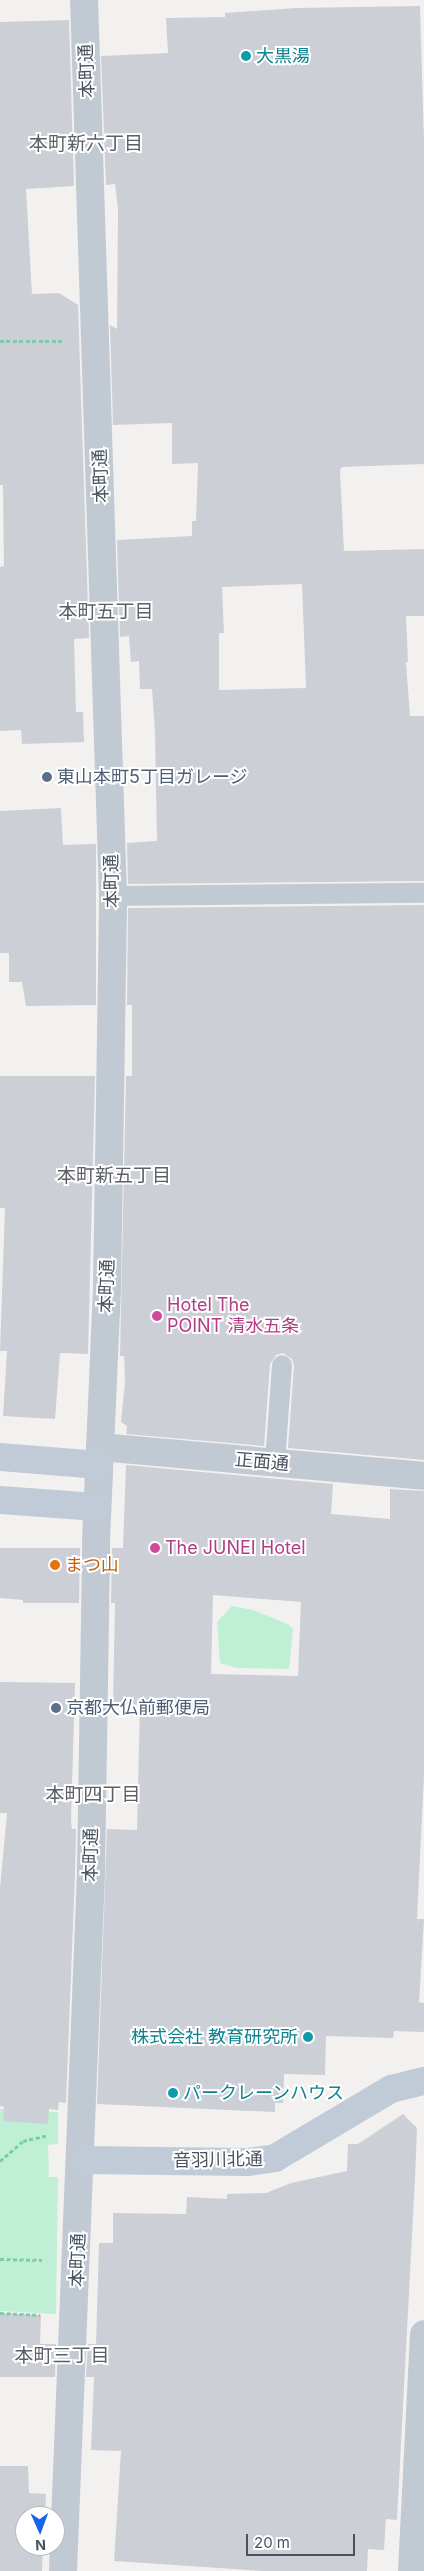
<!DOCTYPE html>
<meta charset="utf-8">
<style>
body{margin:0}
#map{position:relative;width:424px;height:2571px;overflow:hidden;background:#f3f1f0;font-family:Inter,"Noto Sans JP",sans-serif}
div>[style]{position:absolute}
.green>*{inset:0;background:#bff0d5}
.building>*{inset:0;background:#cccfd6}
.path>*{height:3px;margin-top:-1.5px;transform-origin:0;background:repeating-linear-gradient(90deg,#76cfa8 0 4px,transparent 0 6.5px)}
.lane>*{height:20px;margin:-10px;padding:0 10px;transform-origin:10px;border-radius:10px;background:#c1cad2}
.street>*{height:28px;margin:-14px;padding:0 14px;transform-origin:14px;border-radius:14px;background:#c1cad2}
.secondary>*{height:28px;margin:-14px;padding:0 14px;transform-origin:14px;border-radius:14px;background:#c1cbd7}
.dots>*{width:14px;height:14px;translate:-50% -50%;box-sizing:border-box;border:2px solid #fff;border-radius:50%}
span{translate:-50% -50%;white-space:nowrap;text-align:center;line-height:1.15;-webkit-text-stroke:4px #fff;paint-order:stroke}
.culture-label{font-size:18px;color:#0d838f}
.left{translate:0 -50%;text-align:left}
.right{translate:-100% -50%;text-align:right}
.street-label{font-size:18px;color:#48535e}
.service-label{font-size:18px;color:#4e5e75}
.hotel-label{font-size:18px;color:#b23c85}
.food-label{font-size:18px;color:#c56008}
.neighbourhood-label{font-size:19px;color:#5d6066}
.north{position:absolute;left:15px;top:2506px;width:50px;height:50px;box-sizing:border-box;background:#fff;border:1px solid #b6babf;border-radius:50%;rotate:178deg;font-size:14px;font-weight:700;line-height:20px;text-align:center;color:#48535e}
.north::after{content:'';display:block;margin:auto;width:18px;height:22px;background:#1666e7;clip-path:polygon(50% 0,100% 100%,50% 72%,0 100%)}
.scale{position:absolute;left:246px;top:2534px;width:109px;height:22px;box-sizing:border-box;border:2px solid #48535e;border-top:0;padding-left:6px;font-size:15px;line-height:18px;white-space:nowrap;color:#48535e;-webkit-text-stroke:4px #fff;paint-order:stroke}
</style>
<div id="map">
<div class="green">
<div style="clip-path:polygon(232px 1606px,253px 1610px,288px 1624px,293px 1629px,289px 1669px,236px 1668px,220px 1663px,217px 1622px)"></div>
<div style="clip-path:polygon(0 2109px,58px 2112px,58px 2144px,48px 2145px,49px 2177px,58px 2177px,56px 2314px,0 2311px)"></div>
</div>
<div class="building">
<div style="clip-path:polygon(evenodd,420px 6px,424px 142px,424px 464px,342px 467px,340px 470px,344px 551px,424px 549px,424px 616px,406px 616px,408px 662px,406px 662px,410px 716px,424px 716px,424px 881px,128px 884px,127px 843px,157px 841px,155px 733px,152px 689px,140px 689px,139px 661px,131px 662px,129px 636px,120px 637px,117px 540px,192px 536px,192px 521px,196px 521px,198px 463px,172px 464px,172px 423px,113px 425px,110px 325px,117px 329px,118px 209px,115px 184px,106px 185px,101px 56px,168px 53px,166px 18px,225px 17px,225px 13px,296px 8px,420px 6px,302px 584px,306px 688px,219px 690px,219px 633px,224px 633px,222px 587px,302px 584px)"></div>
<div style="clip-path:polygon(69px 20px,74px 186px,26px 189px,32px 294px,59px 293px,78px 305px,89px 638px,74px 639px,76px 712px,83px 712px,84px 742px,22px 744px,21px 730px,0 731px,0 567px,4px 566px,3px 485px,0 485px,0 22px)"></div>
<div style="clip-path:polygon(61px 808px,63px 845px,96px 844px,96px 1005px,26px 1006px,22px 982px,9px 982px,9px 953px,0 953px,0 811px)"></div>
<div style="clip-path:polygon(424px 905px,424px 1460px,288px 1448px,294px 1366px,292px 1359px,283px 1353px,276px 1355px,270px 1364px,264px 1446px,126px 1434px,127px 1426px,121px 1422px,125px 1381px,124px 1356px,120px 1356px,126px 1076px,132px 1076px,132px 1005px,127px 1005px,128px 908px)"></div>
<div style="clip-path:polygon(0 1076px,95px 1076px,88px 1354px,60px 1353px,55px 1419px,3px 1416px,7px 1351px,0 1351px,5px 1208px,0 1208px)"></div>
<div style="clip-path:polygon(evenodd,126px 1465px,333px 1484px,331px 1514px,390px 1519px,390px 1489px,424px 1491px,424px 1775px,417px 1919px,424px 1919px,419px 2002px,424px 2003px,424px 2032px,394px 2031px,393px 2038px,326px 2036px,325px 2075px,284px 2074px,283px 2103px,275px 2103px,275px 2112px,97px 2104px,107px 1829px,137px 1830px,140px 1705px,113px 1704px,115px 1603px,111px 1603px,112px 1548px,123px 1548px,126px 1465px,213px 1595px,301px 1602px,298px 1676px,211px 1674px,213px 1595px)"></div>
<div style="clip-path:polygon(0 1548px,80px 1548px,79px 1603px,23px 1603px,23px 1600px,0 1598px)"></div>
<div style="clip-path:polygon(0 1682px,75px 1683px,71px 1821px,72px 1829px,76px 1829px,75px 1873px,66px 2103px,59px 2102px,58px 2110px,49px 2109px,48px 2124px,3px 2121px,4px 2107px,0 2106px,0 1888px,7px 1813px,0 1813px)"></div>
<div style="clip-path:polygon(403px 2114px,417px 2128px,415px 2179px,397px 2520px,386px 2519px,384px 2550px,368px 2549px,367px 2571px,263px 2571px,114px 2561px,121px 2451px,91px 2450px,94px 2377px,86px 2377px,88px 2344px,96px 2344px,99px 2243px,113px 2243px,113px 2213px,186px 2214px,187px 2197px,227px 2199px,227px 2194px,266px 2193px,291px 2183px,347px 2171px,348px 2144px,358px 2144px)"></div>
<div style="clip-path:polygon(0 2313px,41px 2315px,40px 2344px,56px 2344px,55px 2377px,0 2377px)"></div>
<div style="clip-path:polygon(0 2466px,28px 2466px,29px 2493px,46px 2494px,45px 2516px,25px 2516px,25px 2546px,43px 2546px,42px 2571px,0 2571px)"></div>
</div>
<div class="path">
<div style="left:0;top:341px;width:64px"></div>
<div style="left:0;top:2161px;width:30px;rotate:-41deg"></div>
<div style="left:23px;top:2141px;width:26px;rotate:-13deg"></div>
<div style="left:0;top:2259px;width:42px;rotate:1.4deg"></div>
<div style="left:0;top:2313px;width:40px;rotate:2.9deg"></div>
</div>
<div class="lane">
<div style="left:113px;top:896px;width:311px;rotate:-0.6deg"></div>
<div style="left:275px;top:1463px;width:98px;rotate:-85.9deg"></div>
</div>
<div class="street">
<div style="left:100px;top:1447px;width:325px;rotate:5.1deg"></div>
<div style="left:63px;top:2571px;width:699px;rotate:-87.7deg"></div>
<div style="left:91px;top:1873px;width:333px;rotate:-89.1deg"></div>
<div style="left:96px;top:1540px;width:251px;rotate:-87.5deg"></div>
<div style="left:107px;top:1289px;width:393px;rotate:-89.1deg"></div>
<div style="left:113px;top:896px;width:896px;rotate:-91.85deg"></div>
<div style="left:412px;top:2571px;width:237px;rotate:-87.1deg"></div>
</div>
<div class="secondary">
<div style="left:0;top:1457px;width:99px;rotate:4.6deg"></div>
<div style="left:0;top:1500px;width:97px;rotate:4.1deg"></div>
<div style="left:82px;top:2160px;width:166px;rotate:0.7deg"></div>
<div style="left:248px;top:2162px;width:27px;rotate:-8deg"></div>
<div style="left:275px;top:2158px;width:135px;rotate:-30.7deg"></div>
<div style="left:391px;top:2089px;width:34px;rotate:-14deg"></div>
</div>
<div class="dots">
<div style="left:246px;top:56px;background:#0f9aa8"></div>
<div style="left:47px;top:777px;background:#5c6f8a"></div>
<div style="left:157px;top:1316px;background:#d1479c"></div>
<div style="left:155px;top:1548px;background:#d1479c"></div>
<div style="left:55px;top:1565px;background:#e8710a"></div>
<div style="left:56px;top:1708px;background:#5c6f8a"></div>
<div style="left:308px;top:2037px;background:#0f9aa8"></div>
<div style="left:173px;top:2093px;background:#0f9aa8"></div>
</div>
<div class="culture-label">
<span class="left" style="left:256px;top:56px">大黒湯</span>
<span class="right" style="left:298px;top:2037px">株式会社 教育研究所</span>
<span class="left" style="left:183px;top:2093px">パークレーンハウス</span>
</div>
<div class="street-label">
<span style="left:87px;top:71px;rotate:-92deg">本町通</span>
<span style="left:101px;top:476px;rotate:-92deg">本町通</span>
<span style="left:112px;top:881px;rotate:-91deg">本町通</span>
<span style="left:107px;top:1286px;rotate:-88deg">本町通</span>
<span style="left:262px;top:1462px;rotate:5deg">正面通</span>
<span style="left:91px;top:1855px;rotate:-89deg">本町通</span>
<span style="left:218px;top:2160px;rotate:-1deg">音羽川北通</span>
<span style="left:78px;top:2260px;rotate:-88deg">本町通</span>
</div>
<div class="service-label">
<span class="left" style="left:57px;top:777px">東山本町5丁目ガレージ</span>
<span class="left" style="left:66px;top:1708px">京都大仏前郵便局</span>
</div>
<div class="hotel-label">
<span class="left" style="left:167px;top:1316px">Hotel The<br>POINT 清水五条</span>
<span class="left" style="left:165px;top:1548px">The JUNEI Hotel</span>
</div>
<div class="food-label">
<span class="left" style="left:65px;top:1565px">まつ山</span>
</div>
<div class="neighbourhood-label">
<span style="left:86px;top:144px">本町新六丁目</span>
<span style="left:106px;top:612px">本町五丁目</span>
<span style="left:114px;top:1176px">本町新五丁目</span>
<span style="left:93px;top:1795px">本町四丁目</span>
<span style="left:62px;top:2356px">本町三丁目</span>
</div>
<div class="north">N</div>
<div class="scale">20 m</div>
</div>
